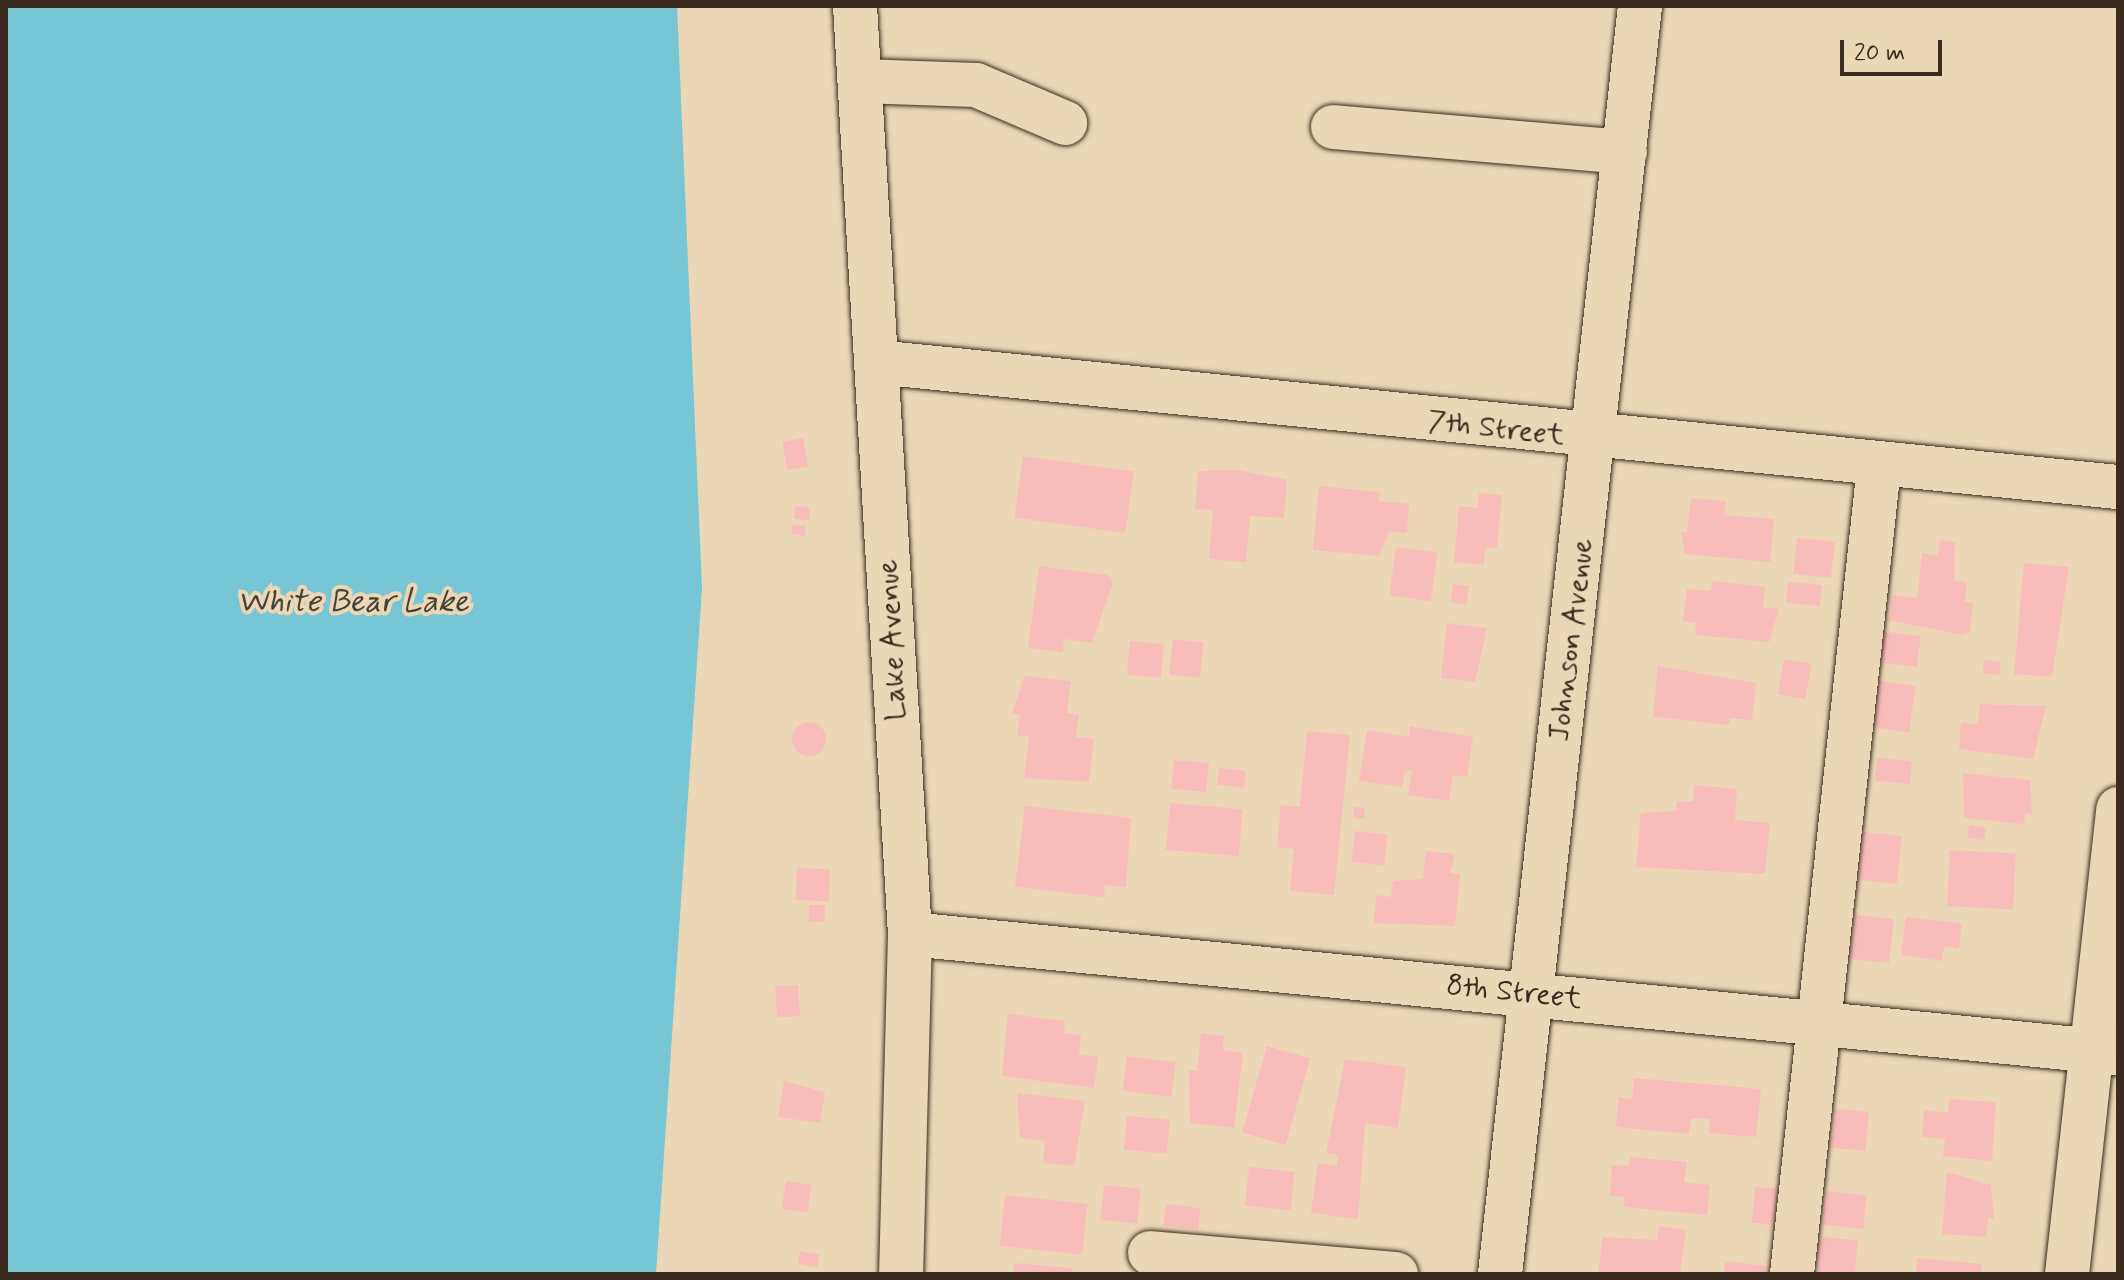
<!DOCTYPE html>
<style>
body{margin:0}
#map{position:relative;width:2124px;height:1280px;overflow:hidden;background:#ebd6b5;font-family:Mynerve,sans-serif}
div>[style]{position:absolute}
.water>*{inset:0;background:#77c6d5}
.building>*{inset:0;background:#f9bdb9;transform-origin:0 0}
.round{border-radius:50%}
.roads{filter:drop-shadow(0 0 2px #3b2a1e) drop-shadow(0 0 2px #3b2a1e)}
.minor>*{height:44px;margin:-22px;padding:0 22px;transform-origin:22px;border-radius:22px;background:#ebd6b5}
span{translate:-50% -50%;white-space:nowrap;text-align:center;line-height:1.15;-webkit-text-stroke:8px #ebd6b5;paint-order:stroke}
.street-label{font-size:30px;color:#3b2a1e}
.water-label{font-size:32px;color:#444139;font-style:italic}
.frame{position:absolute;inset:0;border:8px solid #3b2a1e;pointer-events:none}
.scale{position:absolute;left:1840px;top:40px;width:102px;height:36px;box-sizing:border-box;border:4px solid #3b2a1e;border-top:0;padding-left:10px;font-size:24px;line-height:28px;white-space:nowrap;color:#3b2a1e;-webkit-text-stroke:6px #ebd6b5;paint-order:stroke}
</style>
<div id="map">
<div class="water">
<div style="clip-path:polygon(6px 6px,677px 6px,702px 588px,656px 1274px,6px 1274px)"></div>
</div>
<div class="building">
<div style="left:803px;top:438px;width:29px;height:21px;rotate:80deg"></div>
<div style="left:1023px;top:456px;width:112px;height:62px;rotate:8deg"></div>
<div style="clip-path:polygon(1237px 470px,1287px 480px,1284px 518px,1250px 516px,1246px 562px,1209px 559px,1213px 510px,1195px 509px,1198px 471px)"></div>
<div style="clip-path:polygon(1319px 486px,1380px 492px,1379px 501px,1409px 504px,1407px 533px,1389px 532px,1379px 556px,1313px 550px)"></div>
<div style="clip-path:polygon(1479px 493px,1502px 495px,1497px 547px,1485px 549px,1484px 565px,1454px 562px,1459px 506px,1478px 508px)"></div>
<div style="clip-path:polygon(1691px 498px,1726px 501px,1724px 515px,1774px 519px,1770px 562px,1685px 554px,1681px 532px,1687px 533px)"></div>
<div style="left:795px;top:506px;width:15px;height:13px;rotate:4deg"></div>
<div style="clip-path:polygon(792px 525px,806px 526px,805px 536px,792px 534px)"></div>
<div style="left:1797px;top:538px;width:38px;height:36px;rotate:6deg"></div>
<div style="clip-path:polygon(1940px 540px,1955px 542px,1954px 581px,1967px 582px,1965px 602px,1973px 603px,1970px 632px,1963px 635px,1889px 620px,1892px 595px,1917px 598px,1922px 553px,1938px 555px)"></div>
<div style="left:1396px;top:547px;width:42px;height:49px;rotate:8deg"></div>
<div style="clip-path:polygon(2024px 563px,2069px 567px,2052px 677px,2014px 674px)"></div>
<div style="clip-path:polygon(1039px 566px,1107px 575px,1113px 582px,1092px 643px,1064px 639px,1063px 652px,1028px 648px)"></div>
<div style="clip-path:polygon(1712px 581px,1765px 587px,1763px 607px,1779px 609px,1769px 642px,1695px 635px,1696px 623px,1683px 621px,1687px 589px,1711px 591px)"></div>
<div style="left:1788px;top:582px;width:34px;height:21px;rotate:5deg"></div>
<div style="left:1453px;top:584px;width:16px;height:19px;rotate:7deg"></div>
<div style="clip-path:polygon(1447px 623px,1487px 628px,1475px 682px,1441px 678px)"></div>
<div style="left:1879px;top:631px;width:42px;height:31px;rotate:7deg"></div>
<div style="left:1173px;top:639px;width:31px;height:36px;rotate:6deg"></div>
<div style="left:1130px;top:641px;width:34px;height:34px;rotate:5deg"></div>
<div style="left:1784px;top:659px;width:28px;height:36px;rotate:10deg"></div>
<div style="left:1984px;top:660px;width:17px;height:13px;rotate:7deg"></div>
<div style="clip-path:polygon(1658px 666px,1756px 683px,1752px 720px,1730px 718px,1729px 725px,1653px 717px)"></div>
<div style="clip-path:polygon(1024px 676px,1071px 681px,1067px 713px,1079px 715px,1076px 737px,1094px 739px,1089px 782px,1024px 778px,1029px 737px,1017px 735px,1020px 715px,1012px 714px)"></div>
<div style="left:1881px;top:681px;width:35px;height:47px;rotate:8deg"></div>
<div style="clip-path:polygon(1980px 704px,2046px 706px,2033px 759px,1959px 749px,1961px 723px,1978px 724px)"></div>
<div class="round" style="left:792px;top:722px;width:34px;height:34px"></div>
<div style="clip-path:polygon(1410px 726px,1473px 737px,1467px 777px,1453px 775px,1449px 801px,1408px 795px,1412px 771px,1405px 771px,1402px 787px,1359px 781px,1367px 730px,1409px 737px)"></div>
<div style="clip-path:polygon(1307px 731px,1350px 735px,1334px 895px,1290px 891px,1294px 849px,1277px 847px,1281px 805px,1300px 807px)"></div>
<div style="left:1877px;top:758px;width:35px;height:23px;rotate:5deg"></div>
<div style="left:1174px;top:760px;width:35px;height:29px;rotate:5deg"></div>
<div style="left:1219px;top:768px;width:27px;height:17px;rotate:6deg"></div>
<div style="clip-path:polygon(1963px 773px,2030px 780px,2032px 814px,2025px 813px,2024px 824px,1964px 818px)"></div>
<div style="clip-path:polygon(1694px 785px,1737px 789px,1735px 820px,1770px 823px,1765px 874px,1636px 867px,1641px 813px,1676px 811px,1677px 801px,1693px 802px)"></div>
<div style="left:1170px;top:803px;width:73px;height:47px;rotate:5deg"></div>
<div style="clip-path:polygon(1025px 806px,1131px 818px,1126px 887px,1105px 885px,1104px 897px,1015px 887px)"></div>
<div style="left:1354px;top:807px;width:11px;height:11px;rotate:5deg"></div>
<div style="left:1969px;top:825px;width:17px;height:13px;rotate:7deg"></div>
<div style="left:1355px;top:831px;width:33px;height:31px;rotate:7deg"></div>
<div style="left:1864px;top:832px;width:38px;height:48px;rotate:6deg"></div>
<div style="left:1950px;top:850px;width:66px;height:56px;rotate:3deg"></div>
<div style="clip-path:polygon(1426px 851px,1455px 854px,1450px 873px,1460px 874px,1455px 926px,1373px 923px,1377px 895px,1391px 897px,1393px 881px,1423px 879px)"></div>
<div style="left:797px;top:868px;width:33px;height:32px;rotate:2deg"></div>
<div style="left:809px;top:905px;width:16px;height:17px"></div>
<div style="left:1855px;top:915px;width:39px;height:44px;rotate:6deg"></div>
<div style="clip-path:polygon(1906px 917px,1962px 923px,1959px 949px,1944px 946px,1942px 961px,1901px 955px)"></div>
<div style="left:798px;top:985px;width:31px;height:23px;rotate:86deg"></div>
<div style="clip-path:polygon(1008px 1014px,1065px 1021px,1064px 1033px,1081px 1035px,1079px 1055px,1098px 1057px,1094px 1088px,1002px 1076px)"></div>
<div style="clip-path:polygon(1201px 1033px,1224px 1036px,1223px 1050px,1243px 1053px,1234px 1128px,1190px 1123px,1189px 1070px,1197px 1071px)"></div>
<div style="left:1267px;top:1046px;width:45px;height:90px;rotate:16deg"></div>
<div style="left:1127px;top:1056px;width:49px;height:35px;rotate:7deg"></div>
<div style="clip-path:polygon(1345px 1059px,1406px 1067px,1398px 1128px,1365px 1123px,1358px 1219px,1311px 1213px,1318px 1163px,1337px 1166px,1338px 1155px,1326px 1153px)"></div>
<div style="clip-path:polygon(1634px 1078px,1761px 1089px,1756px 1137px,1709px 1133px,1710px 1119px,1691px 1118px,1689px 1134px,1616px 1127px,1619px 1097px,1632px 1099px)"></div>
<div style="clip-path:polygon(784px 1081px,825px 1092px,820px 1123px,778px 1117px)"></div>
<div style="clip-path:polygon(1017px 1093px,1085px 1101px,1074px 1166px,1043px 1163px,1045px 1141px,1020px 1138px)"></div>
<div style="clip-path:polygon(1949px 1099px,1996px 1102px,1992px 1161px,1943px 1156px,1945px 1139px,1922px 1137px,1924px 1110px,1948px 1113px)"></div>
<div style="left:1835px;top:1109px;width:34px;height:39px;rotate:5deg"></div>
<div style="left:1127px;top:1116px;width:43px;height:34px;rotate:5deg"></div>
<div style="clip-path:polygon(1630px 1157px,1687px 1162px,1684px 1182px,1710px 1185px,1707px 1215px,1624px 1207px,1625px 1197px,1610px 1196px,1612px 1165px,1629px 1166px)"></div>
<div style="left:1249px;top:1167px;width:46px;height:39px;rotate:6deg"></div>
<div style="clip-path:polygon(1947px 1172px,1991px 1185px,1994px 1219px,1988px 1218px,1986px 1237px,1942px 1234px)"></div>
<div style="left:786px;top:1181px;width:26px;height:28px;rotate:9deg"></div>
<div style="left:1104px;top:1185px;width:37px;height:35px;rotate:6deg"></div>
<div style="left:1755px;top:1187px;width:23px;height:36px;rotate:5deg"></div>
<div style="left:1826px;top:1191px;width:41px;height:34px;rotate:6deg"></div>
<div style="left:1005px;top:1195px;width:83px;height:51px;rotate:6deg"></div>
<div style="left:1166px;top:1204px;width:35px;height:22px;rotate:7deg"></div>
<div style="clip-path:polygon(1659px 1226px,1686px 1230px,1680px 1274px,1598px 1274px,1603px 1237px,1657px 1240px)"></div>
<div style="left:1821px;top:1237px;width:37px;height:37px;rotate:5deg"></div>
<div style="left:800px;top:1251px;width:20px;height:13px;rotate:11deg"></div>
<div style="clip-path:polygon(1917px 1258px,1982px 1264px,1981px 1274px,1916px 1274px)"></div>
<div style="clip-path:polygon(1725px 1261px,1767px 1266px,1766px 1274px,1724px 1274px)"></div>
<div style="clip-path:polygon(1014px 1263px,1072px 1268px,1072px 1274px,1013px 1274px)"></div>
</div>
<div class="roads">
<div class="minor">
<div style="left:855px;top:6px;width:930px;rotate:86.61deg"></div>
<div style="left:910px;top:934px;width:340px;rotate:91.5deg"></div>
<div style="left:860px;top:81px;width:116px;rotate:2deg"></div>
<div style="left:976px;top:85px;width:97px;rotate:23.1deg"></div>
<div style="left:1333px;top:127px;width:293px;rotate:4.9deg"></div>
<div style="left:876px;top:362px;width:1248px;rotate:5.75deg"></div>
<div style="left:910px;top:934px;width:1214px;rotate:5.63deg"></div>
<div style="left:1150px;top:1253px;width:247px;rotate:4.9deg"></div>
<div style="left:1500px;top:1274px;width:1276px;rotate:-83.7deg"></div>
<div style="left:1792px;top:1274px;width:813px;rotate:-83.85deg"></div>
<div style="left:2067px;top:1274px;width:468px;rotate:-83.7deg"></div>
</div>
</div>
<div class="street-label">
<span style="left:1496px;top:429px;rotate:6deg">7th Street</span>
<span style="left:893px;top:640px;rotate:-93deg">Lake Avenue</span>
<span style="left:1572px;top:640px;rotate:-83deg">Johnson Avenue</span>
<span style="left:1514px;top:993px;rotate:6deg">8th Street</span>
</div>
<div class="water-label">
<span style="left:353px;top:602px">White Bear Lake</span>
</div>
<div class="frame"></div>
<div class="scale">20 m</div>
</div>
